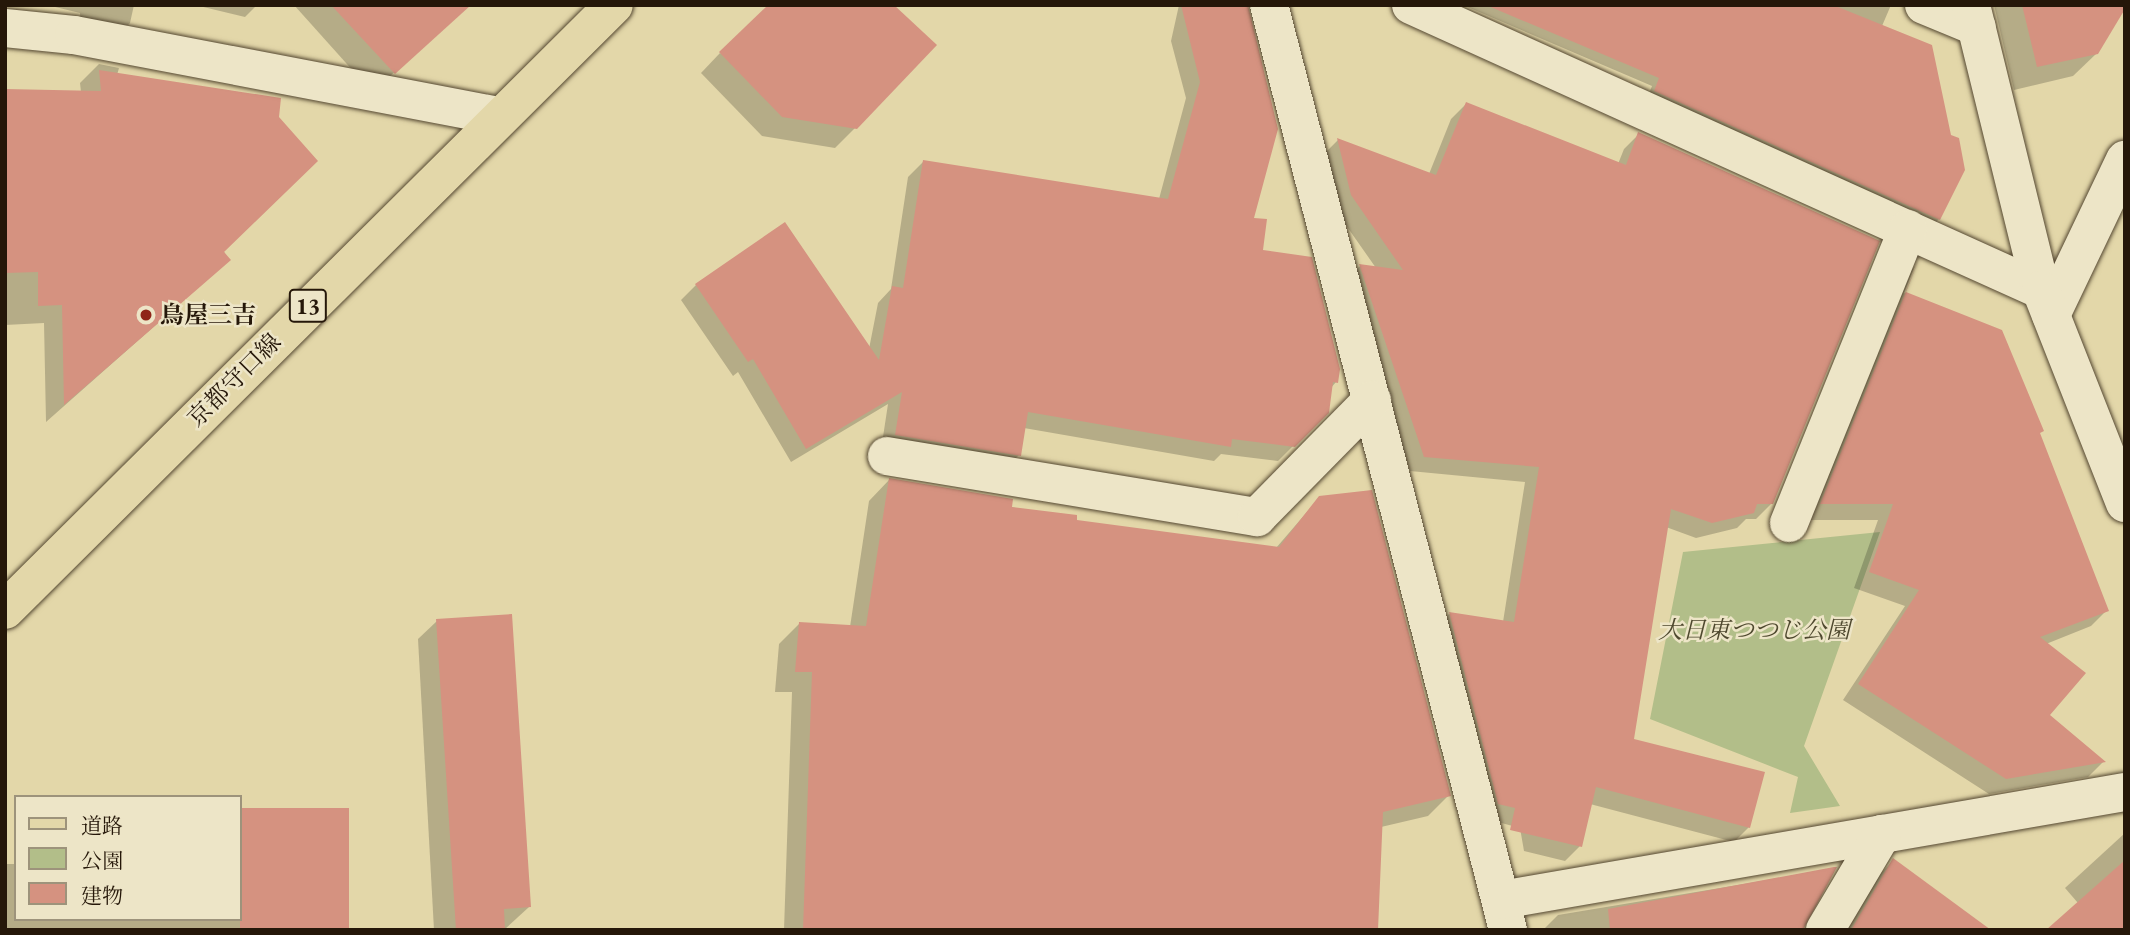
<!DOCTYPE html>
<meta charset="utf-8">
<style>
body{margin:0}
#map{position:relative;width:2130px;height:935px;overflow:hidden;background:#e3d7a9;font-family:"EB Garamond","Noto Serif JP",serif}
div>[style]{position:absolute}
.green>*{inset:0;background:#b2be89}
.shadow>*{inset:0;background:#0003}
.building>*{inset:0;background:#d59280;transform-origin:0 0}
.roads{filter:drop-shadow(0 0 2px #544731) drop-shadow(0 0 2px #544731)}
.minor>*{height:38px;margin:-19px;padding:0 19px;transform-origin:19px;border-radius:19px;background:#ede5c7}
.tertiary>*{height:38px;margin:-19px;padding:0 19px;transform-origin:19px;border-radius:19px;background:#ede5c7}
.primary>*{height:38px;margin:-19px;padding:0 19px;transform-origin:19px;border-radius:19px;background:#e3d7a9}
.dots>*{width:19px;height:19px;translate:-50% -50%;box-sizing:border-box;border:4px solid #ede5c7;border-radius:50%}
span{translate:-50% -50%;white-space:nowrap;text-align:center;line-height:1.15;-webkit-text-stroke:5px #ede5c7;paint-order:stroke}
.shield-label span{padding:2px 5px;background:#ede5c7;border:2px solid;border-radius:5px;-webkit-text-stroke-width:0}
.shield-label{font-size:23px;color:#251709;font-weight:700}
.poi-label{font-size:24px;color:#251709;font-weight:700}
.left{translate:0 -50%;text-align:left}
.street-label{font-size:24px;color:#251709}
.park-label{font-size:24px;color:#4f492f;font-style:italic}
.frame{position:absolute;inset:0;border:7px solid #251709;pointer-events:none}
.legend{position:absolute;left:14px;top:795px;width:228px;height:126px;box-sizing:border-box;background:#ede5c7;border:2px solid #9d937b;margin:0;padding:9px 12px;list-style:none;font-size:21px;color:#251709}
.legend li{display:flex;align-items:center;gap:14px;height:35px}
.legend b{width:35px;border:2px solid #9d937b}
</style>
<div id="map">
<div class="green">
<div style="clip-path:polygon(1880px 532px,1804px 746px,1840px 806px,1790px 813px,1798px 777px,1650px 719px,1683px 552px)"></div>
</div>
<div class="shadow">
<div style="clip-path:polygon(47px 5px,134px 5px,130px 23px,116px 37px,81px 31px,80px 13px)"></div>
<div style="clip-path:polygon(195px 5px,257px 5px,245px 17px)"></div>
<div style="clip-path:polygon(294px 5px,470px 5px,372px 92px)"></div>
<div style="clip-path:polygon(1179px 5px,1246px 5px,1252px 219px,1261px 252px,1336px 382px,1330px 389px,1327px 412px,1278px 461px,1221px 454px,1214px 461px,1024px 428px,1019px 455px,1004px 470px,881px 450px,888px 404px,791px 462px,738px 372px,733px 376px,681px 300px,696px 285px,869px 349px,878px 303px,891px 289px,908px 177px,923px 162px,1159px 199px,1186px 98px,1171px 41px)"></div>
<div style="clip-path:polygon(1463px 5px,1891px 5px,1882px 26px,1950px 136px,1939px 219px,1931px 228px,1647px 99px,1652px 86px)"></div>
<div style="clip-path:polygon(1994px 5px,2125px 5px,2097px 53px,2073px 76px,2014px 90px)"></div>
<div style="clip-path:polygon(720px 53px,855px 128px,835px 148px,762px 136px,701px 73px)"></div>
<div style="clip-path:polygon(99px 64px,119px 68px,117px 75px,229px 260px,46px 422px,44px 323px,5px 325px,5px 91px,81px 92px,80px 83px)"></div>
<div style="clip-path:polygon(1466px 104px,1618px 164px,1624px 149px,1639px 134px,1772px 503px,1756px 519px,1746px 519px,1737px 528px,1696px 538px,1666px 527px,1632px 740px,1749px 827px,1734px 842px,1590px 804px,1580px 846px,1565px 861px,1524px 851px,1520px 828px,1483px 818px,1434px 629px,1449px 614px,1503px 622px,1525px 482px,1410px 471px,1345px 281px,1360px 266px,1376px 268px,1336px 211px,1323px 155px,1338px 140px,1429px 174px,1451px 119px)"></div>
<div style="clip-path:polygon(1915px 266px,1904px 293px,2000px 331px,2107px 610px,2091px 626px,2046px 644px,2048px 716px,2103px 762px,2088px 777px,1989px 794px,1843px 700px,1905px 606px,1854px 588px,1878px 520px,1806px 520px,1904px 277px)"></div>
<div style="clip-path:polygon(889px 480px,1075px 521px,1276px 548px,1319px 498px,1449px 795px,1428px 816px,1381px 827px,1377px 930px,784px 930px,792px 692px,775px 692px,779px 644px,800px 623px,850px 627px,869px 501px)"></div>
<div style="clip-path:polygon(437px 621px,529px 907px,504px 930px,434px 930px,418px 639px)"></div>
<div style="clip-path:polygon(240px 810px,347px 810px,347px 930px,5px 930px,5px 864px,16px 864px,16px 919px,240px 919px)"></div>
<div style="clip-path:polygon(2125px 833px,2125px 930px,2078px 903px,2065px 888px)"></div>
<div style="clip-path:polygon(1893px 861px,1988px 930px,1845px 930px,1877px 877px)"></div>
<div style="clip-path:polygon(1834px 869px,1802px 930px,1543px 930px,1558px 915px)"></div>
</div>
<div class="building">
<div style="clip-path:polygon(331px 5px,471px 5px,395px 74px)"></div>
<div style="clip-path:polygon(768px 5px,894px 5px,937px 45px,857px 129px,782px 117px,719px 52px)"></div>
<div style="clip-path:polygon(1181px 5px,1248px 5px,1278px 129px,1254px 218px,1267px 219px,1263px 250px,1312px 257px,1340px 369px,1338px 383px,1333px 382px,1329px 413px,1295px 447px,1232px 439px,1231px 447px,1028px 412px,1021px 456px,895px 435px,902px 392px,806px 449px,753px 359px,748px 362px,695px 284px,785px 222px,879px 360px,892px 286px,903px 288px,923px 160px,1168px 199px,1200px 82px)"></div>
<div style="clip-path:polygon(1486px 5px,1833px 5px,1932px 45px,1951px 135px,1959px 138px,1965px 170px,1940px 220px,1654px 91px,1659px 78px)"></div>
<div style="clip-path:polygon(2022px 5px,2125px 5px,2125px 9px,2098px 54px,2037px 67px)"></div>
<div style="clip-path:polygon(99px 70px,281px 98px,279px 117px,318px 161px,224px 252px,231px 260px,64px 405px,62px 305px,38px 306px,38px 272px,5px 273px,5px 89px,101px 91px)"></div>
<div style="clip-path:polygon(1466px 102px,1626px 165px,1638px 132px,1880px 241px,1773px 504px,1757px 504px,1754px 513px,1712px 523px,1671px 509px,1634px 739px,1765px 772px,1750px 828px,1596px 787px,1582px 847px,1510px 830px,1515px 808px,1498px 804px,1449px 612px,1514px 622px,1539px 467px,1424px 457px,1359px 264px,1403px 270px,1351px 195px,1337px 138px,1436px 175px)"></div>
<div style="clip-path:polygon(1919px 259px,1906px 292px,2002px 330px,2044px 431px,2040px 433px,2109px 611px,2040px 637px,2086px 673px,2050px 715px,2106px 762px,2006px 779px,1858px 684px,1919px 590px,1869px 572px,1893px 504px,1820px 504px)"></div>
<div style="clip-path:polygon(889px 478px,1013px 499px,1012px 507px,1077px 515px,1077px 520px,1279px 547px,1319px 496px,1372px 490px,1451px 796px,1383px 812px,1378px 930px,803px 930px,812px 672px,795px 672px,799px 622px,866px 626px)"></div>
<div style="clip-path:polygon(512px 614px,531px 907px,504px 909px,505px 930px,456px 930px,436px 619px)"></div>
<div style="left:240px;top:808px;width:109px;height:122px"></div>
<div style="clip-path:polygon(1893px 858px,1991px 930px,1851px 930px)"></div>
<div style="clip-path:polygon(2125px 860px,2125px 930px,2046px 930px)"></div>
<div style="clip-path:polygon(1834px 867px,1837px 867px,1803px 930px,1610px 930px,1608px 909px)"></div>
</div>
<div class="roads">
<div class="minor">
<div style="left:1269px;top:5px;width:955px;rotate:75.51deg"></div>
<div style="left:1411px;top:5px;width:691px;rotate:24.34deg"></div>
<div style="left:1924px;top:5px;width:57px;rotate:22.5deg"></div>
<div style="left:5px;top:28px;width:69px;rotate:5.8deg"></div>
<div style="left:74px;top:35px;width:433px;rotate:10.8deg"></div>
<div style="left:2051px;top:315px;width:172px;rotate:-64.5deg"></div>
<div style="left:887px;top:456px;width:375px;rotate:9.4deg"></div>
<div style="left:1257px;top:517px;width:164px;rotate:-45.5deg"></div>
<div style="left:1789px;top:523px;width:317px;rotate:-68deg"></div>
<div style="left:1501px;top:900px;width:633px;rotate:-9.82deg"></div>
<div style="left:1825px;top:930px;width:112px;rotate:-59.3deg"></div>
</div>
<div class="tertiary">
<div style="left:1971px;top:5px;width:293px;rotate:76.2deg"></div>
<div style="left:2041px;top:290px;width:229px;rotate:68.5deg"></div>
</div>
<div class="primary">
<div style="left:5px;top:610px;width:858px;rotate:-44.81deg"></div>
</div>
</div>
<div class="dots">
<div style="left:146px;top:315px;background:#8f2418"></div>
</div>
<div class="shield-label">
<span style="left:308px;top:306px">13</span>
</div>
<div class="poi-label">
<span class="left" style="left:160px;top:315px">鳥屋三吉</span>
</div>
<div class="street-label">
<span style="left:234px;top:380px;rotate:-45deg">京都守口線</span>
</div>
<div class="park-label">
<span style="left:1754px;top:630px">大日東つつじ公園</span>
</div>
<div class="frame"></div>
<ul class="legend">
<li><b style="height:9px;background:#e3d7a9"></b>道路</li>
<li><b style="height:19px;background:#b2be89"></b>公園</li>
<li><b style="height:19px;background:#d59280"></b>建物</li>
</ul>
</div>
